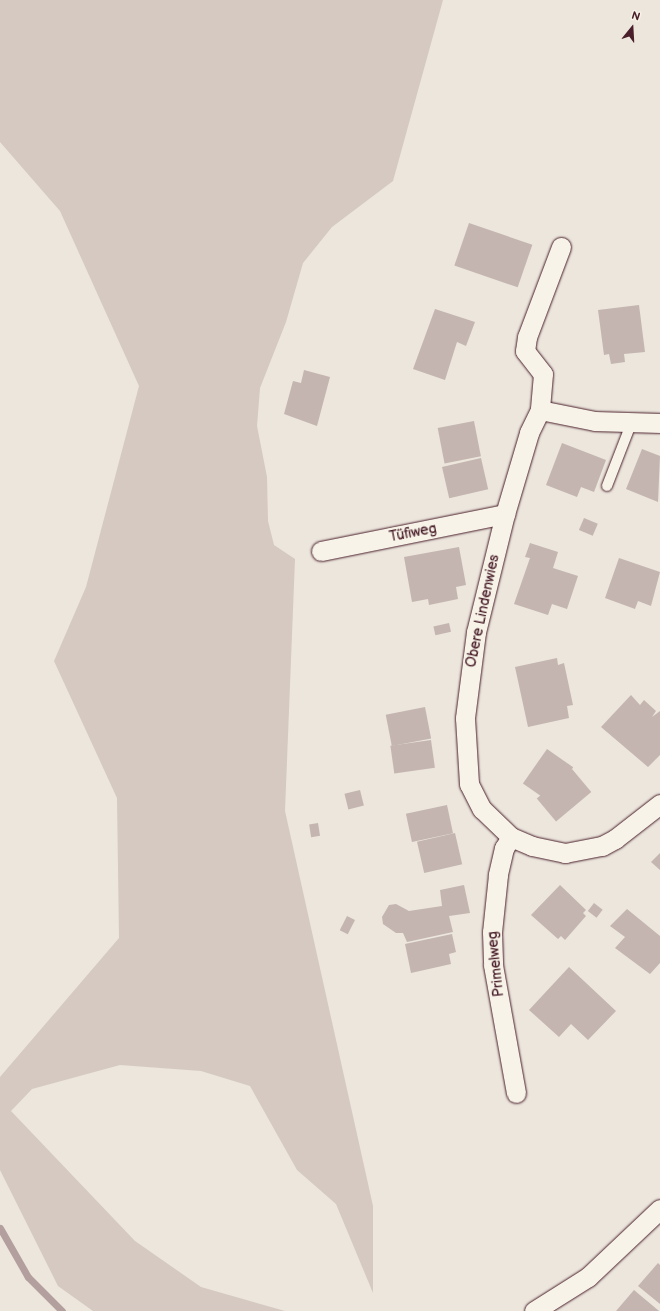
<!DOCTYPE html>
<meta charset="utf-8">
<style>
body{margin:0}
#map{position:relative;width:660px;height:1311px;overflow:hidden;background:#ece6dd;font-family:"Balsamiq Sans",sans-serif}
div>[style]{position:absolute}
.green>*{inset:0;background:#d5c9c2}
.stream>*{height:7px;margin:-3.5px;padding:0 3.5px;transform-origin:3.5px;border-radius:3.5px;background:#b39f9d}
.building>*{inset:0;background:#c4b5b0;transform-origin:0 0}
.roads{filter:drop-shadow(0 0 1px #4a1f2b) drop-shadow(0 0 1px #4a1f2b)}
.service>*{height:10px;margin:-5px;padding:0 5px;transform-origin:5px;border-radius:5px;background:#f7f3e8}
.minor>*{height:19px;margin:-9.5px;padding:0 9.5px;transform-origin:9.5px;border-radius:9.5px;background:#f7f3e8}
span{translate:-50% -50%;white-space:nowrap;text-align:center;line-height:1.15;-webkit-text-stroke:3.5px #f7f3e8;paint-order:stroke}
.street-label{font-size:14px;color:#4a1f2b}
.north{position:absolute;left:612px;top:8px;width:40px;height:40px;-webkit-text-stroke:3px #f7f3e8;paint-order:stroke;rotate:18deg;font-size:11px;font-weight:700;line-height:16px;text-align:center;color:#4a1f2b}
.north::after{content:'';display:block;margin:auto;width:14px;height:18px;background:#4a1f2b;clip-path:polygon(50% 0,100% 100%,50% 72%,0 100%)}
</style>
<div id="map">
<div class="green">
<div style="clip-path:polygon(0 0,443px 0,393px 181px,332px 227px,303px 263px,286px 322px,260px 388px,257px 426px,267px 477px,268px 521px,274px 545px,295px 559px,285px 811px,373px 1206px,373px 1293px,336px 1204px,297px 1170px,250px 1086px,201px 1071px,120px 1065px,32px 1089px,11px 1111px,135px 1241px,201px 1287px,285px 1311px,93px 1311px,58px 1286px,0 1170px,0 1077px,119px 938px,117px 798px,54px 661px,86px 587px,139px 386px,60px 211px,0 142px)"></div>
</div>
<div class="stream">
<div style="left:0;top:1228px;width:56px;rotate:60.3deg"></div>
<div style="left:28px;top:1277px;width:48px;rotate:45deg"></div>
</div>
<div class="building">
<div style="left:469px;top:223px;width:67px;height:45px;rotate:19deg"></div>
<div style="clip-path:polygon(639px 305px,645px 352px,624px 354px,625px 362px,611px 364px,609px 354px,604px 355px,598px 310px)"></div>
<div style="clip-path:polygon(435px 309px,475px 322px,466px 346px,457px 342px,445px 380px,413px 369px)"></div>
<div style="clip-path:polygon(304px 370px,330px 377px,317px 426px,284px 414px,293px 381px,301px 383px)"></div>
<div style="left:474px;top:421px;width:36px;height:37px;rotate:79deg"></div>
<div style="clip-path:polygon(562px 443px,606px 460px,594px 492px,581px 487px,577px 497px,546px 485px)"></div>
<div style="clip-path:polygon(642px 449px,660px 456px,658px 502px,626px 489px)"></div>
<div style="left:481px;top:458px;width:32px;height:40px;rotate:77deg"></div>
<div style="left:584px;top:518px;width:15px;height:13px;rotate:23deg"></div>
<div style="clip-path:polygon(530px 543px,558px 552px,553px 568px,578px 576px,567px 609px,552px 604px,548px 615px,514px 604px,530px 558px,525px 557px)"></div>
<div style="clip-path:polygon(459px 547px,466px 585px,456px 587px,458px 599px,429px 605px,428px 599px,412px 602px,404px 557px)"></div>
<div style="clip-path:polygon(619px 558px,660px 572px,651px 606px,638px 601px,635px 609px,605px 598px)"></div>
<div style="left:449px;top:623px;width:9px;height:16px;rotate:77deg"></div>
<div style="clip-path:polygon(557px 658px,558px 665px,564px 663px,573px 705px,567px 706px,569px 718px,528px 727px,515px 667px)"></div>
<div style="clip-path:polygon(631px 695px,640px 705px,644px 700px,656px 711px,652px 717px,660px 711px,660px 755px,648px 767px,601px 727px)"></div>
<div style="left:425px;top:707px;width:32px;height:40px;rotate:79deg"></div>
<div style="left:431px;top:740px;width:28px;height:41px;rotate:82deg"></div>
<div style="left:547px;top:749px;width:32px;height:42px;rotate:35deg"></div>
<div style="left:572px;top:769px;width:30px;height:46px;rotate:50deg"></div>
<div style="left:360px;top:790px;width:16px;height:16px;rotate:76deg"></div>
<div style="left:447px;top:805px;width:29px;height:42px;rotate:78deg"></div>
<div style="left:318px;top:823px;width:13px;height:9px;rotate:81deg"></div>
<div style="left:455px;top:833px;width:32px;height:39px;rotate:77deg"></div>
<div style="clip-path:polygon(660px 853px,660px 870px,651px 862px)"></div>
<div style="clip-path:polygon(464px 885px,470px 913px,449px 916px,453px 932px,407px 942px,403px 933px,396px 933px,383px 924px,382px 917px,389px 905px,396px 904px,409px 911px,442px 906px,440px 890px)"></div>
<div style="clip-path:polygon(560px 885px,586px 910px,583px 913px,586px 916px,565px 940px,561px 936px,558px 939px,531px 915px)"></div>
<div style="left:594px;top:903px;width:11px;height:10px;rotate:38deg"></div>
<div style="clip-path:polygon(627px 909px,660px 936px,660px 963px,650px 974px,615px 948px,625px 937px,610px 926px)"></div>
<div style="left:347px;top:916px;width:9px;height:16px;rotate:27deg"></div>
<div style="clip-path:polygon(452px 934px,456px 952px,449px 954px,451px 964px,411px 973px,405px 944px)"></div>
<div style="clip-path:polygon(569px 967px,616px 1011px,588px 1040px,571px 1024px,559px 1037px,529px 1010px)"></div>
<div style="clip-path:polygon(658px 1263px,660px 1265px,660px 1304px,638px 1286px)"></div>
<div style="clip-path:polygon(634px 1290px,659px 1311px,616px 1311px)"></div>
</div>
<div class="roads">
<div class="service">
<div style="left:607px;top:486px;width:66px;rotate:-68.8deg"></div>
</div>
<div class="minor">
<div style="left:561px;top:247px;width:96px;rotate:110.7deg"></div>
<div style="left:527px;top:337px;width:14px;rotate:98deg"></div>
<div style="left:525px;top:351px;width:29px;rotate:52deg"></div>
<div style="left:543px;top:374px;width:36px;rotate:95deg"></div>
<div style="left:540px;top:410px;width:25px;rotate:116deg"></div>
<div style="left:529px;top:433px;width:84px;rotate:106.5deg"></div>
<div style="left:505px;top:514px;width:122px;rotate:103.8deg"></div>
<div style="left:476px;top:632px;width:87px;rotate:97.3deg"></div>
<div style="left:465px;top:718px;width:66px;rotate:86.5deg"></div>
<div style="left:469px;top:784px;width:28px;rotate:63deg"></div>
<div style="left:482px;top:809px;width:40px;rotate:44deg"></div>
<div style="left:511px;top:837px;width:23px;rotate:23deg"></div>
<div style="left:532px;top:846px;width:34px;rotate:12deg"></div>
<div style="left:565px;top:853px;width:38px;rotate:-11deg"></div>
<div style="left:602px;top:846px;width:15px;rotate:-28deg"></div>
<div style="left:615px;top:839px;width:57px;rotate:-37.9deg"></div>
<div style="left:540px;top:410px;width:56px;rotate:11.3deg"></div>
<div style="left:595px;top:421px;width:65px;rotate:1.8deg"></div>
<div style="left:321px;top:551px;width:188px;rotate:-11.4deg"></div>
<div style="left:511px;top:837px;width:13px;rotate:122deg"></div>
<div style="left:504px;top:848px;width:28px;rotate:103deg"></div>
<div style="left:498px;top:875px;width:57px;rotate:96deg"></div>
<div style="left:492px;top:932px;width:33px;rotate:88deg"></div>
<div style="left:493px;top:965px;width:130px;rotate:79.8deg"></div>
<div style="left:534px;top:1311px;width:64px;rotate:-32.2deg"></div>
<div style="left:588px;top:1277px;width:99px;rotate:-43.4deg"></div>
</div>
</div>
<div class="street-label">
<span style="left:413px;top:533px;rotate:-11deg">Tüfiweg</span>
<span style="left:483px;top:611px;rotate:-78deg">Obere Lindenwies</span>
<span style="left:496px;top:964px;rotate:-96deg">Primelweg</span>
</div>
<div class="north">N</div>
</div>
